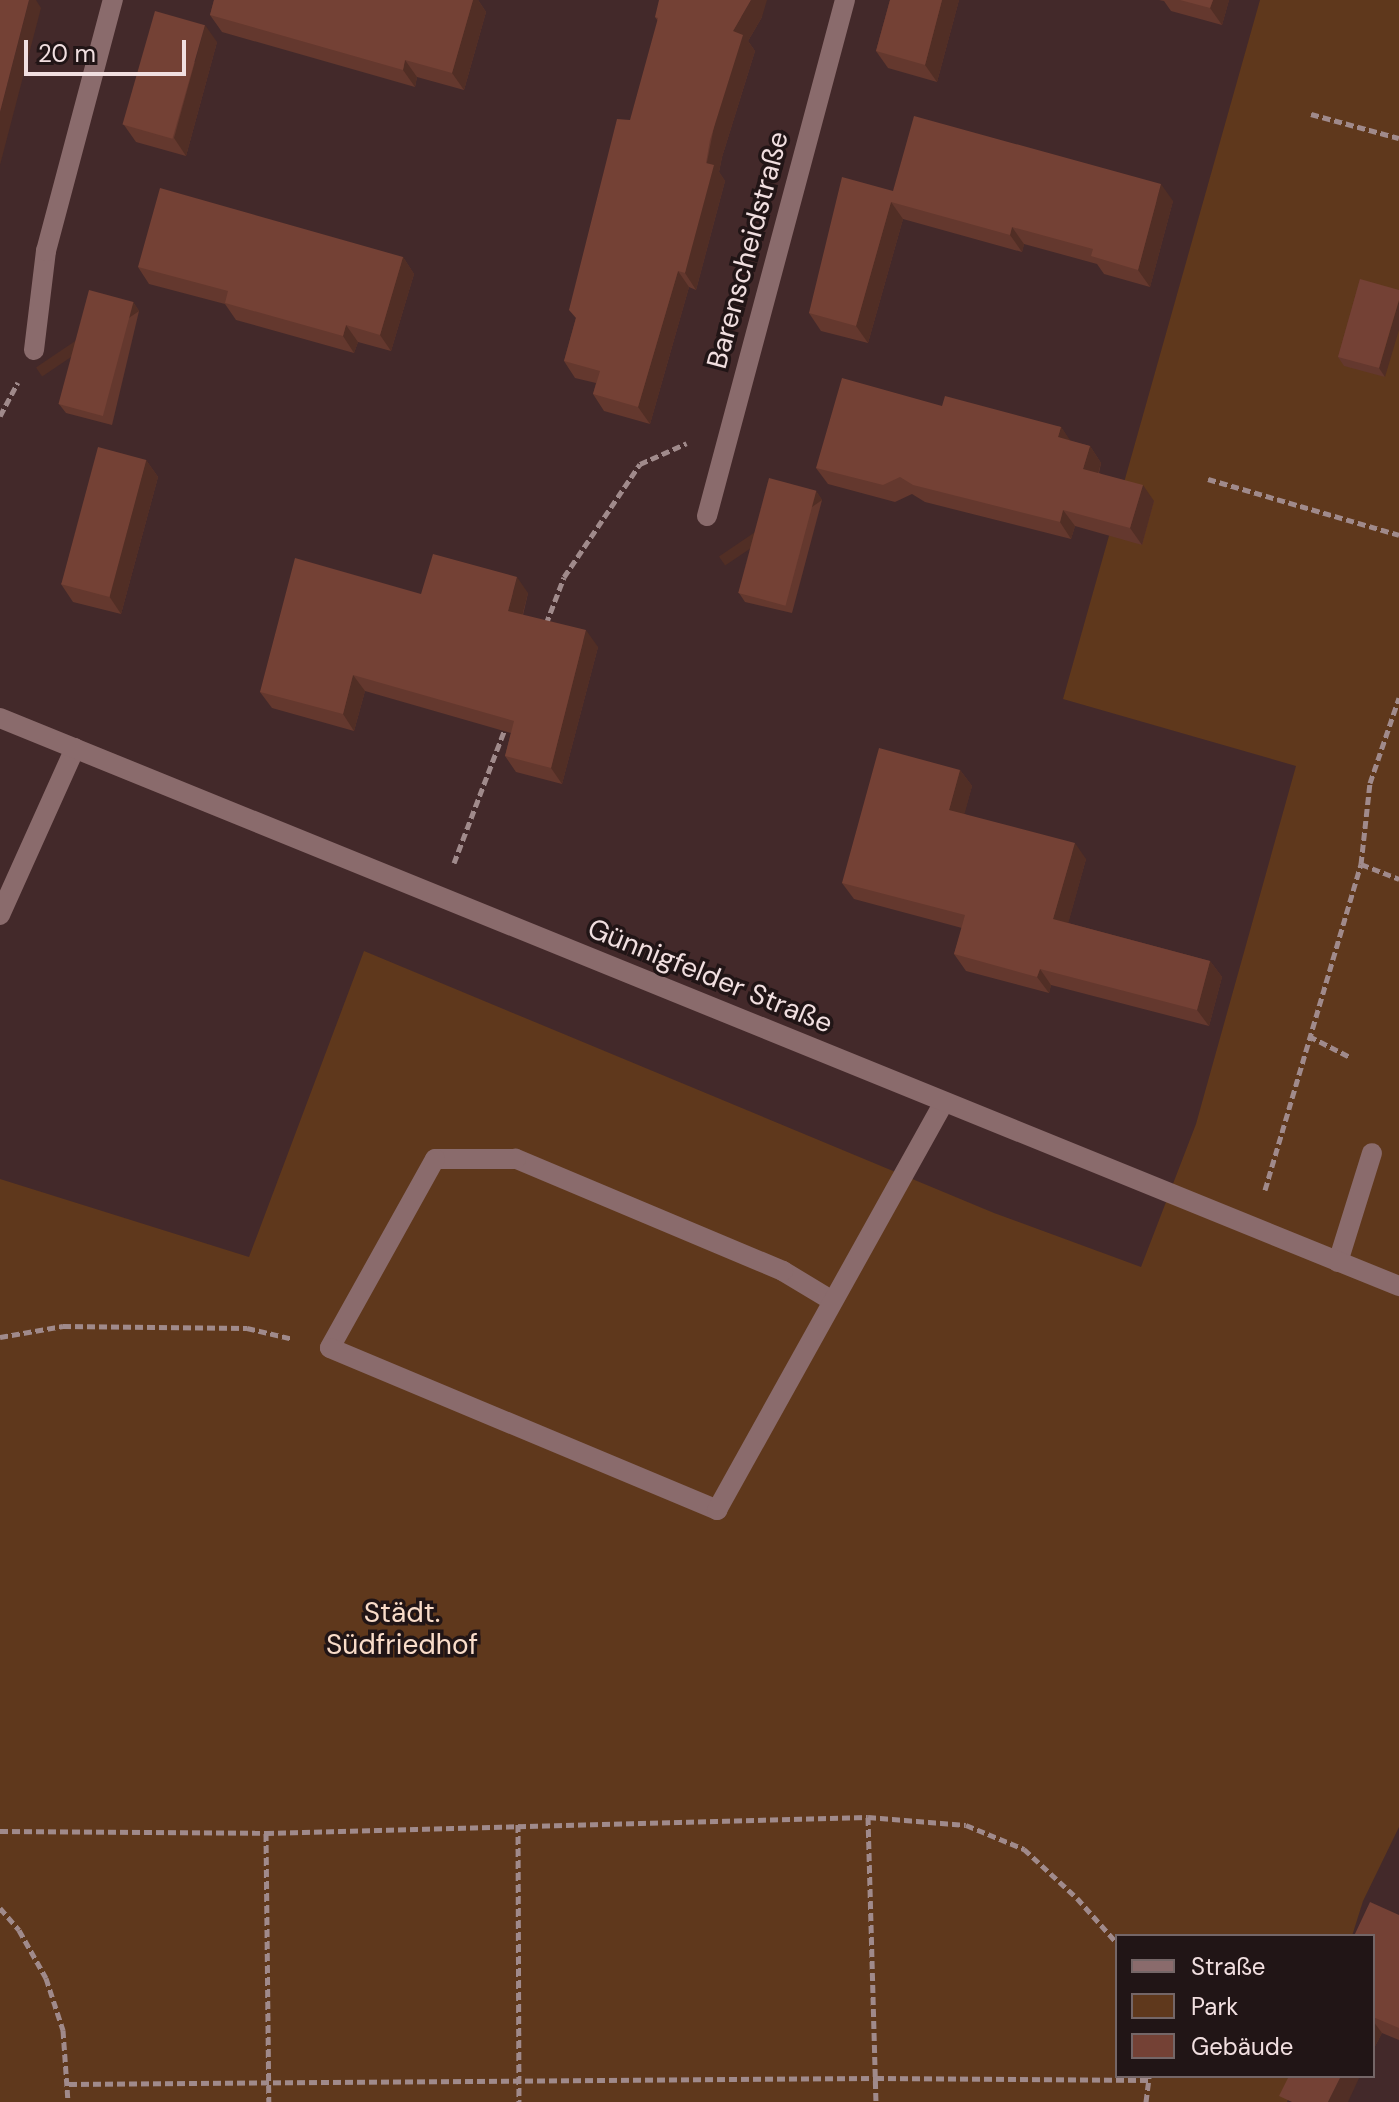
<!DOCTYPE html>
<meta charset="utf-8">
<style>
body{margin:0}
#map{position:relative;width:1399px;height:2102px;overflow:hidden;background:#43292a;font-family:"DM Sans",sans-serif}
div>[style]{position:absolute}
.green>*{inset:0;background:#5f381c}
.path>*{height:5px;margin-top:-2.5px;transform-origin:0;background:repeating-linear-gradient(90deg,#a08a8b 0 8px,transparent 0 12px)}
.lane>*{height:20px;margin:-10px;padding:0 10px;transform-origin:10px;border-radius:10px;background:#8a6b6c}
.street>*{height:20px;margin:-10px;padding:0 10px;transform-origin:10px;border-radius:10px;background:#8a6b6c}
.secondary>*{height:20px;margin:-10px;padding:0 10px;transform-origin:10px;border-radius:10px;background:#8a6b6c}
.wall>*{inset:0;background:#64382e}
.shaded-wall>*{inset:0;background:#512e25;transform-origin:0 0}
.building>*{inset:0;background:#744135;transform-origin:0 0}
span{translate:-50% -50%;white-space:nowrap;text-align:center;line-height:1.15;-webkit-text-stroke:7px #211516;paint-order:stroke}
.street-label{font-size:28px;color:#f1dfe0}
.park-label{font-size:28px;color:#f9dcc9}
.legend{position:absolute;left:1115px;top:1934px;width:260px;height:144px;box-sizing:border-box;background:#211516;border:2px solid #746667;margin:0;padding:10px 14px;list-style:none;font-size:24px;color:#f1dfe0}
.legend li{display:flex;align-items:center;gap:16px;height:40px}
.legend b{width:40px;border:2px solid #746667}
.scale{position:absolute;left:24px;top:40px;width:162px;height:36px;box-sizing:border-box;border:4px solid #f1dfe0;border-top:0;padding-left:10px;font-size:24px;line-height:28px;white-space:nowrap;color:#f1dfe0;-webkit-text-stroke:6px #211516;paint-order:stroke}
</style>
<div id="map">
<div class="green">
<div style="clip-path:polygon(1260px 0,1399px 0,1399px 1827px,1363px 1901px,1352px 1936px,1117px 1936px,1117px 2076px,1299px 2076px,1287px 2102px,0 2102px,0 1179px,249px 1257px,364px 951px,994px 1213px,1141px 1267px,1196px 1124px,1296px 766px,1063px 699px)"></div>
</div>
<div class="path">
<div style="left:1311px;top:114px;width:91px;rotate:15.3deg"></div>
<div style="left:0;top:416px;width:38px;rotate:-62deg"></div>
<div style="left:1208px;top:479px;width:199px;rotate:16.3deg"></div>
<div style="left:546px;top:624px;width:50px;rotate:-69deg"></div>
<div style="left:564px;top:577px;width:136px;rotate:-56.1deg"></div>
<div style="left:640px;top:464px;width:51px;rotate:-24.1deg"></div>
<div style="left:454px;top:863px;width:147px;rotate:-69.2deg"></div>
<div style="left:1361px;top:864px;width:41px;rotate:21.5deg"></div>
<div style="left:1309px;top:1036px;width:46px;rotate:27.1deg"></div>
<div style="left:1265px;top:1190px;width:340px;rotate:-73.6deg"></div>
<div style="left:1361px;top:864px;width:81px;rotate:-83.7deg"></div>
<div style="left:1370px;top:783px;width:90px;rotate:-71.2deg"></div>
<div style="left:0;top:1337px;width:64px;rotate:-9.9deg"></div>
<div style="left:63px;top:1326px;width:184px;rotate:0.6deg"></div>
<div style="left:247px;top:1328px;width:47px;rotate:13.4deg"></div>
<div style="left:868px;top:1817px;width:285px;rotate:88.4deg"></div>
<div style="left:518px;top:1824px;width:278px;rotate:89.8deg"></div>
<div style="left:0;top:1831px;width:266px;rotate:0.4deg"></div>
<div style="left:266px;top:1833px;width:602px;rotate:-1.52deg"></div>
<div style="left:868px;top:1817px;width:98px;rotate:4.7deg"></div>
<div style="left:966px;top:1825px;width:63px;rotate:22.5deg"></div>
<div style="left:1024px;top:1849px;width:72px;rotate:42.8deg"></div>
<div style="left:1077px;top:1898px;width:60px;rotate:48.4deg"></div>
<div style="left:266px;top:1833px;width:269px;rotate:89.4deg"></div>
<div style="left:0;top:1908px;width:29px;rotate:49deg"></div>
<div style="left:19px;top:1930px;width:55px;rotate:60.6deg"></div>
<div style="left:46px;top:1978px;width:55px;rotate:71.9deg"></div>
<div style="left:63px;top:2030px;width:72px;rotate:86deg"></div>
<div style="left:69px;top:2084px;width:807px;rotate:-0.43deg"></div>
<div style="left:876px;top:2078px;width:273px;rotate:0.4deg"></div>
<div style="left:1146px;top:2102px;width:26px;rotate:-83deg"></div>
</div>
<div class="lane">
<div style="left:0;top:915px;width:183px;rotate:-65.8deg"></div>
<div style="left:1338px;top:1262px;width:114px;rotate:-72.7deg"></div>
<div style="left:831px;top:1300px;width:56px;rotate:-148.9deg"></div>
<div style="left:783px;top:1271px;width:290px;rotate:-157.2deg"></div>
<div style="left:516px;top:1159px;width:81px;rotate:180deg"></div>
<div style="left:435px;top:1159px;width:216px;rotate:119.1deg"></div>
<div style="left:330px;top:1348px;width:420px;rotate:22.7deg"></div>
<div style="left:717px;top:1510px;width:467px;rotate:-60.9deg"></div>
</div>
<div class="street">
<div style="left:34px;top:350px;width:100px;rotate:-83.1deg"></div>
<div style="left:46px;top:251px;width:260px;rotate:-75.1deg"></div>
<div style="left:707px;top:516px;width:534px;rotate:-75.03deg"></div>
</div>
<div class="secondary">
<div style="left:0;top:718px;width:1510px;rotate:22.1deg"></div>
</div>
<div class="wall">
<div style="clip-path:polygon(214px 0,478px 0,486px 12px,464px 90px,417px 77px,415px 87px,222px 32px,210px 15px)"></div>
<div style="clip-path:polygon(890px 0,959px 0,937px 82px,888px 68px,876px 51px)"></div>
<div style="clip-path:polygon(1159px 0,1229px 0,1222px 25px,1171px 11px,1164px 1px)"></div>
<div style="clip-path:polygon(655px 17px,762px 17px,748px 41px,755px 51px,722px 157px,719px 172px,725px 181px,696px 290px,689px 287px,650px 424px,604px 411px,593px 394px,596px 383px,575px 378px,564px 361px,658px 21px)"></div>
<div style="clip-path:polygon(217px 42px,186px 156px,136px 142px,124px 125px)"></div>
<div style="clip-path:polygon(893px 191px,1173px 201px,1150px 287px,1104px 274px,1097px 264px,1024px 244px,1022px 252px,903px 219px,868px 343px,821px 331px,809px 313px)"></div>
<div style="clip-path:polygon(403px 257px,414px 274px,391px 351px,358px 342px,354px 353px,236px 320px,225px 304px,149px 284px,138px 267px)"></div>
<div style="clip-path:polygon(1360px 279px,1385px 377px,1344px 366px,1338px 357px)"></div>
<div style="clip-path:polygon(133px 302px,139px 311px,112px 425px,66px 413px,59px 404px)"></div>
<div style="clip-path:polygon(942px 406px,1061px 427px,1070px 441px,1090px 446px,1101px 463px,1099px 473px,1154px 501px,1142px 545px,1075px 526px,1071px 539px,925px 502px,912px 494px,895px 502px,828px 484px,816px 468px)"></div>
<div style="clip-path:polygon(146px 460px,158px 477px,121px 614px,73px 602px,61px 584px)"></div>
<div style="clip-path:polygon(816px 491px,822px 500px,792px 613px,745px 602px,739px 593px)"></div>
<div style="clip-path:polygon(528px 593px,523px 615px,598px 647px,562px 784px,516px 772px,505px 756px,511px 733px,365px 691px,354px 731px,272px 708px,260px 692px,421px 594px)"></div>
<div style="clip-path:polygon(960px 770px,972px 786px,964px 814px,1086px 859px,1068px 923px,1210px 961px,1222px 977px,1209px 1026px,1051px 985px,1049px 993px,966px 971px,954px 954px,962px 928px,854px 899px,842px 883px)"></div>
<div style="clip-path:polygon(1399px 1915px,1399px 2040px,1382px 2033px,1373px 2050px,1373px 1936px)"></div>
</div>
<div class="shaded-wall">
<div style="clip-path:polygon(29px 0,36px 0,41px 8px,0 165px,0 112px)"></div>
<div style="clip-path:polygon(473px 0,478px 0,486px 12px,464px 90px,452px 73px)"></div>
<div style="clip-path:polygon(751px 0,767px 0,762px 17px,748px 41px,755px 51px,722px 157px,719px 172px,725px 181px,696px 290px,685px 273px,733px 31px)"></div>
<div style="clip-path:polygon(942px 0,959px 0,937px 82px,925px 65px)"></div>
<div style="clip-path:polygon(1213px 0,1229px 0,1222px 25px,1210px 8px)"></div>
<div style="clip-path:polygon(205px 25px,217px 42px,186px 156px,174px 138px)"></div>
<div style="clip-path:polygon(405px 60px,417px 77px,415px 87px,403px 70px)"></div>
<div style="clip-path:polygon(1161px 184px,1173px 201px,1150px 287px,1138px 270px)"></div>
<div style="clip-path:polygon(891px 202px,903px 219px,868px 343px,856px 326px)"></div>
<div style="clip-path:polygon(1012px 227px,1024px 244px,1022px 252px,1010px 235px)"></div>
<div style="clip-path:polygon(403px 257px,414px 274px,391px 351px,380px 335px)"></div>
<div style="clip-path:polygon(678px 271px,689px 287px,650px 424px,638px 407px)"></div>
<div style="clip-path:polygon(1399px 300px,1399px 330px,1385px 377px,1379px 368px)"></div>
<div style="left:133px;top:302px;width:11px;height:117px;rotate:56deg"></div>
<div style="clip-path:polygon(346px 325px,358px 342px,354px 353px,343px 336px)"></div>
<div style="clip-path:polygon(1061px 427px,1072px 443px,1058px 437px)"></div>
<div style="clip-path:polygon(1090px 446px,1101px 463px,1095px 485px,1083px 469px)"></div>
<div style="clip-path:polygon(146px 460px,158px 477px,121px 614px,109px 596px)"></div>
<div style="clip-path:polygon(1143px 485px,1154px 501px,1142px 545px,1130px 528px)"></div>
<div style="left:816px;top:491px;width:11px;height:117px;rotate:56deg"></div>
<div style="clip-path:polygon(1063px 510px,1075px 526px,1071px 539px,1060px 522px)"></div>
<div style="clip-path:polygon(517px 577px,528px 593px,519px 628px,508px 611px)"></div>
<div style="clip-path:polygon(586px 630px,598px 647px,562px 784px,551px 768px)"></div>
<div style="clip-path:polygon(353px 675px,365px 691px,354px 731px,343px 714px)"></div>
<div style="clip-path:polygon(960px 770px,972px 786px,961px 827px,949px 810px)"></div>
<div style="clip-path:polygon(1075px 843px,1086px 859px,1065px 935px,1053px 919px)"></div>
<div style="clip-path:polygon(1210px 961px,1222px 977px,1209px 1026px,1197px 1010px)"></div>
<div style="clip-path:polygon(1040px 969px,1051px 985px,1049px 993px,1037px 977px)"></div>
<div style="clip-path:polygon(1373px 2021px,1382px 2033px,1373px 2050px)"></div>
<div style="clip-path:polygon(1341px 2076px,1360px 2076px,1348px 2102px,1328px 2102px)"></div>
</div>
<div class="building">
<div style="clip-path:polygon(0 0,29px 0,0 112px)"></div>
<div style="clip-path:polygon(214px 0,473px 0,452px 73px,405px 60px,403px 70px,210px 15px)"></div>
<div style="clip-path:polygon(659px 0,751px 0,733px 31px,743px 35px,710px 140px,706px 163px,714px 165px,685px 273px,678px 271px,638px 407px,593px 394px,600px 371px,564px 361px,576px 318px,569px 310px,617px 119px,630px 120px,658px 18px,655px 17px)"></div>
<div style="clip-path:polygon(890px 0,942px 0,925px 65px,876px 51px)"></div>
<div style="clip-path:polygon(1180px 0,1213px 0,1210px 8px)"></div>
<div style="left:155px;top:11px;width:52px;height:118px;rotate:16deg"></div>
<div style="clip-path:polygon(914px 116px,1161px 184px,1138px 270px,1091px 256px,1093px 249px,1012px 227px,1010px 235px,891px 202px,856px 326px,809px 313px,842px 177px,893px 191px)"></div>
<div style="clip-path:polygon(160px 188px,403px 257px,380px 335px,346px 325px,343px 336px,225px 303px,228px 291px,138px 267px)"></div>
<div style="clip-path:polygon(1360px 279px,1399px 290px,1399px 300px,1379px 368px,1338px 357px)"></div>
<div style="left:89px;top:290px;width:46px;height:118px;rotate:15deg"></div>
<div style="clip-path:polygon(842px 378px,942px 406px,945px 396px,1061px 427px,1058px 437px,1090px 446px,1083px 469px,1143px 485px,1130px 528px,1063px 510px,1060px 522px,913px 485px,900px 477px,883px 485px,816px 468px)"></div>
<div style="left:98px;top:447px;width:50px;height:142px;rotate:15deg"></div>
<div style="left:769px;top:478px;width:49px;height:119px;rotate:15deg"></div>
<div style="clip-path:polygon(433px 554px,517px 577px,508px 611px,586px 630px,551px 768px,505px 756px,514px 721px,353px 675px,343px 714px,260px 692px,295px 558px,421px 594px)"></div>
<div style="clip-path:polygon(879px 748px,960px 770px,949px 810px,1075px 843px,1053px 919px,1210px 961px,1197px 1010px,1040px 969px,1037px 977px,954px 954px,965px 915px,842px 883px)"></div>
<div style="clip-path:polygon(1370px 1902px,1399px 1915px,1399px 2028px,1373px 2017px,1373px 1936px,1354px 1936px)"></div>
<div style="clip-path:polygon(1289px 2076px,1341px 2076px,1328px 2102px,1292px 2102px,1279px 2096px)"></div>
</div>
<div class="street-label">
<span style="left:748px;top:250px;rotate:-75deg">Barenscheidstraße</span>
<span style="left:710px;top:976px;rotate:22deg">Günnigfelder Straße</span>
</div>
<div class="park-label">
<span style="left:402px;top:1629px">Städt.<br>Südfriedhof</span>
</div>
<ul class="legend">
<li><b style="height:10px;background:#8a6b6c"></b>Straße</li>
<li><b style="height:22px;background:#5f381c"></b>Park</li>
<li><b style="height:22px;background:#744135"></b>Gebäude</li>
</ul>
<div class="scale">20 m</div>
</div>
